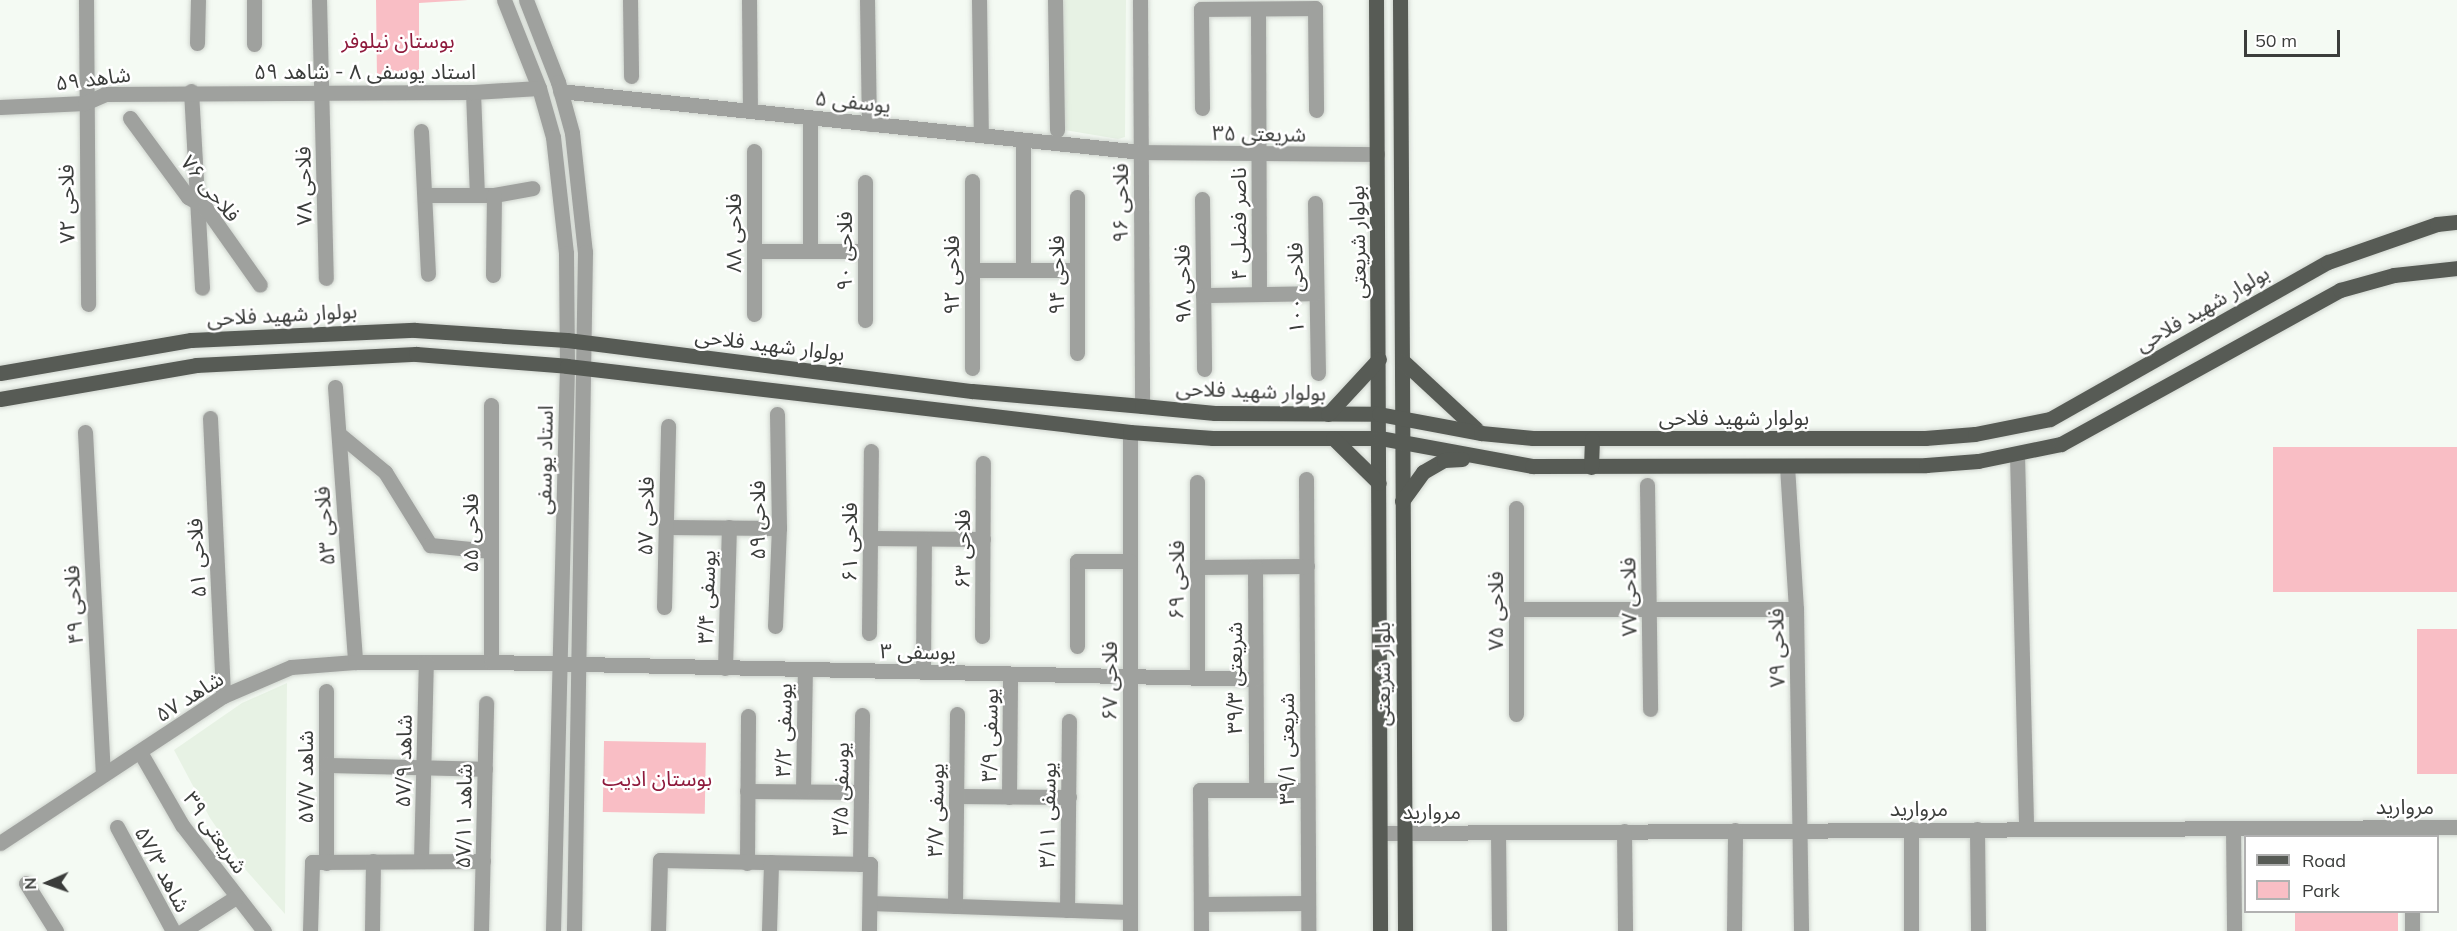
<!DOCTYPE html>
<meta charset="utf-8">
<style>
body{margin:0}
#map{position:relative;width:2457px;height:931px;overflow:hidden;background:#f4faf3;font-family:Mulish,"Noto Sans Arabic",sans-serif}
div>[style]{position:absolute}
.built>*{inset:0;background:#e7f2e4}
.green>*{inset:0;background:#f9bec5;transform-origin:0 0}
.roads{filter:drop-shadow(0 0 2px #cfd4ce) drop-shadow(0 0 2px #cfd4ce)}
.minor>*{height:15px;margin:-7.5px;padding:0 7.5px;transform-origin:7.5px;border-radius:7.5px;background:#9fa19e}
.major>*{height:15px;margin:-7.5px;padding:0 7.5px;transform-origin:7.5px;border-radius:7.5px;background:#575b55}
span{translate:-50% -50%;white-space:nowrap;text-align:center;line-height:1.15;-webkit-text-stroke:5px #fff;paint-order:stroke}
.park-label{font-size:21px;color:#8e1a3c}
.street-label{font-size:21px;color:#3b3d3b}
.legend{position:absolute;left:2244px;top:835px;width:195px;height:78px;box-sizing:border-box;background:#fff;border:2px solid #b1b1b1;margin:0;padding:8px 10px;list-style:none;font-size:18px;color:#3b3d3b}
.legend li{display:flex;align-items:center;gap:12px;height:30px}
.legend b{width:30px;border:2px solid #b1b1b1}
.north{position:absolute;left:18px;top:853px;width:60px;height:60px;-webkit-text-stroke:4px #fff;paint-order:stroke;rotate:268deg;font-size:16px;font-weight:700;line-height:24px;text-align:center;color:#3b3d3b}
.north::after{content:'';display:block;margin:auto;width:21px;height:27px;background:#3b3d3b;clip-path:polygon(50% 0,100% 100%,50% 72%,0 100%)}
.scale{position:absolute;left:2244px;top:30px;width:96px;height:27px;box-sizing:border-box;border:3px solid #3b3d3b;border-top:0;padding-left:8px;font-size:18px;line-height:21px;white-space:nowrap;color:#3b3d3b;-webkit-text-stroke:4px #fff;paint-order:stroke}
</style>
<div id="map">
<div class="built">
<div style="clip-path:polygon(1058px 0,1126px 0,1125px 137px,1118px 139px,1059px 129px)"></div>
<div style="clip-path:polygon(287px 683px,285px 914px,245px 869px,210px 818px,174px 750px,242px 703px)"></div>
</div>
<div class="green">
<div style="clip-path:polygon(376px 0,468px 0,419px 3px,419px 78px,377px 79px)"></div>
<div style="left:2273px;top:447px;width:184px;height:145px"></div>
<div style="left:2417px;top:629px;width:40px;height:145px"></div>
<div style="left:604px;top:741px;width:102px;height:71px;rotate:1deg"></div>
<div style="left:2295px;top:912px;width:103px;height:19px"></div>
</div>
<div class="roads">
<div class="minor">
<div style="left:86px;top:0;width:304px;rotate:89.6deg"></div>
<div style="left:254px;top:0;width:44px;rotate:90deg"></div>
<div style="left:319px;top:0;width:278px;rotate:88.6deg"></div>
<div style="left:504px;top:0;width:95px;rotate:68.3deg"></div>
<div style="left:539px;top:88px;width:51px;rotate:74.1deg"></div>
<div style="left:553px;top:137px;width:117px;rotate:83.6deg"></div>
<div style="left:566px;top:253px;width:113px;rotate:89.5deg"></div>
<div style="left:567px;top:366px;width:565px;rotate:91.42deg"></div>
<div style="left:526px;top:0;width:88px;rotate:68.7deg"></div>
<div style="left:558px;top:82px;width:53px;rotate:74.6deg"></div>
<div style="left:572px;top:133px;width:120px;rotate:83.8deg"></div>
<div style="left:585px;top:252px;width:679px;rotate:90.93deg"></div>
<div style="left:630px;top:0;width:76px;rotate:89.2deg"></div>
<div style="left:749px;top:0;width:111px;rotate:89.5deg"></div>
<div style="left:867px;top:0;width:124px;rotate:89.1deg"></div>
<div style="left:979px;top:0;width:135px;rotate:89.2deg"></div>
<div style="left:1055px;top:0;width:130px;rotate:89.1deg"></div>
<div style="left:1140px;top:0;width:406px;rotate:89.7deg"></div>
<div style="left:1258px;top:9px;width:285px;rotate:89.8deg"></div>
<div style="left:197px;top:43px;width:43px;rotate:-88.7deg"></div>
<div style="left:191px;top:91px;width:197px;rotate:86.8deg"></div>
<div style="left:560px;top:91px;width:584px;rotate:5.99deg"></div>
<div style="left:1141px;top:152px;width:236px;rotate:0.5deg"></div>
<div style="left:473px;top:92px;width:103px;rotate:87.8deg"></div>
<div style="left:0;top:107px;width:85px;rotate:-2.7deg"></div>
<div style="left:85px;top:103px;width:22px;rotate:-24deg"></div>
<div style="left:105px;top:94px;width:368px;rotate:-0.3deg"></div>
<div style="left:473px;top:92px;width:66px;rotate:-3.5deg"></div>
<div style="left:1202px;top:108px;width:99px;rotate:-90.6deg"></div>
<div style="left:1201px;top:9px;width:114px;rotate:-0.5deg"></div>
<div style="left:1315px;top:8px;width:102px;rotate:89.4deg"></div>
<div style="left:130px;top:118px;width:98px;rotate:53.7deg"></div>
<div style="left:188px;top:197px;width:20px;rotate:30deg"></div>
<div style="left:205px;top:207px;width:95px;rotate:54.8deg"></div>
<div style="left:421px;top:131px;width:143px;rotate:87.2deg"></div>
<div style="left:1023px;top:140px;width:130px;rotate:90deg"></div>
<div style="left:972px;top:181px;width:187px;rotate:90deg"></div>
<div style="left:425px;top:195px;width:69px"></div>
<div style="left:494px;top:195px;width:39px;rotate:-10deg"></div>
<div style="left:1077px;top:197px;width:156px;rotate:90deg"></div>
<div style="left:1202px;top:199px;width:170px;rotate:89.3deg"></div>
<div style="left:1315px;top:203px;width:170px;rotate:89deg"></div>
<div style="left:754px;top:251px;width:111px"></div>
<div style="left:810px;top:251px;width:134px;rotate:-90deg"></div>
<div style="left:972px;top:270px;width:105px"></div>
<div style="left:493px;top:275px;width:80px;rotate:-89.3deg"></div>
<div style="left:1203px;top:295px;width:113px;rotate:-1deg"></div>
<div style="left:754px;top:314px;width:163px;rotate:-90deg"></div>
<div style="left:865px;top:320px;width:138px;rotate:-90deg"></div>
<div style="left:335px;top:387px;width:276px;rotate:85.8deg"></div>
<div style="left:210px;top:418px;width:278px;rotate:87.3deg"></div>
<div style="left:85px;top:432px;width:343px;rotate:87deg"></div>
<div style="left:1130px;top:432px;width:499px;rotate:90deg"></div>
<div style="left:339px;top:434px;width:60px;rotate:39.6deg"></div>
<div style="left:385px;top:472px;width:86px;rotate:58.3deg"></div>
<div style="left:430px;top:545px;width:61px;rotate:5.6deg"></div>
<div style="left:2017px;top:454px;width:374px;rotate:88.6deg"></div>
<div style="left:1787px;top:466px;width:143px;rotate:86.4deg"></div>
<div style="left:1796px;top:609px;width:322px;rotate:89.1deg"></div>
<div style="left:1306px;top:479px;width:452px;rotate:89.7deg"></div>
<div style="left:1197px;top:482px;width:196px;rotate:90deg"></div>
<div style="left:1647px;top:485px;width:224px;rotate:89.2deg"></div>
<div style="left:1516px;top:508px;width:206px;rotate:90deg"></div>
<div style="left:666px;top:527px;width:113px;rotate:0.5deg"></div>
<div style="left:870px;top:538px;width:113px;rotate:0.5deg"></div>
<div style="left:1197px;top:567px;width:110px;rotate:-0.5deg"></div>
<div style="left:1255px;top:567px;width:223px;rotate:89.7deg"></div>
<div style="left:664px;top:607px;width:181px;rotate:-88.7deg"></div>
<div style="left:1516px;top:609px;width:280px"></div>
<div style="left:775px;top:626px;width:98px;rotate:-87.7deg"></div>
<div style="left:779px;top:528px;width:114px;rotate:-91deg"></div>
<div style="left:869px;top:633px;width:182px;rotate:-89.4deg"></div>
<div style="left:982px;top:636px;width:173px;rotate:-89.7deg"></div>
<div style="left:1077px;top:646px;width:85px;rotate:-90deg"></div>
<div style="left:1077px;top:561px;width:53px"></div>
<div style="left:491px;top:662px;width:257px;rotate:-90deg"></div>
<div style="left:725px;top:668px;width:141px;rotate:-88.4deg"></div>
<div style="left:923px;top:672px;width:133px;rotate:-89.6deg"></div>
<div style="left:326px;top:691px;width:172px;rotate:90deg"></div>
<div style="left:140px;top:752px;width:84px;rotate:60.1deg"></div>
<div style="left:182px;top:825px;width:134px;rotate:52.3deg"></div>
<div style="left:326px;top:765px;width:159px;rotate:1.4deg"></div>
<div style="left:747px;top:791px;width:114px;rotate:0.5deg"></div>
<div style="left:803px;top:791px;width:121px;rotate:-89.1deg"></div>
<div style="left:956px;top:796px;width:113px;rotate:0.5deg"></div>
<div style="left:1009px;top:797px;width:123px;rotate:-89.5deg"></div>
<div style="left:117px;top:827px;width:118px;rotate:61.7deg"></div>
<div style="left:2233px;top:828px;width:103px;rotate:89.4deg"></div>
<div style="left:1911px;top:829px;width:102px;rotate:90deg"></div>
<div style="left:1977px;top:829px;width:102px;rotate:89.4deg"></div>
<div style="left:1624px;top:831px;width:100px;rotate:89.4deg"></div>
<div style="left:1498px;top:832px;width:99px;rotate:89.4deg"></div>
<div style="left:1380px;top:833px;width:1077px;rotate:-0.32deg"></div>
<div style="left:0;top:843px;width:267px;rotate:-33.4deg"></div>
<div style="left:223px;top:696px;width:74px;rotate:-23.1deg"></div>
<div style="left:291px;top:667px;width:64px;rotate:-4.5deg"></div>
<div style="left:355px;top:662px;width:136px"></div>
<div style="left:491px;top:662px;width:764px;rotate:1.27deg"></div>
<div style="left:421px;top:861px;width:199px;rotate:-88.6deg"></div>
<div style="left:747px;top:863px;width:147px;rotate:-89.6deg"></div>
<div style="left:860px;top:864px;width:149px;rotate:-89.2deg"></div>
<div style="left:26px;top:883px;width:57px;rotate:58deg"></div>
<div style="left:870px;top:903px;width:260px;rotate:2deg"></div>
<div style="left:1201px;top:904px;width:107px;rotate:-0.5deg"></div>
<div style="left:955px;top:906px;width:192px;rotate:-89.4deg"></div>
<div style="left:1067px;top:910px;width:189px;rotate:-89.4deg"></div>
<div style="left:2412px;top:912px;width:19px;rotate:90deg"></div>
<div style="left:183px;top:931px;width:63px;rotate:-32.7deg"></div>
<div style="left:310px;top:931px;width:69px;rotate:-88.3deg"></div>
<div style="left:312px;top:862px;width:171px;rotate:-0.3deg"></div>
<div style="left:372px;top:931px;width:70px;rotate:-89.2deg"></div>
<div style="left:481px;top:931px;width:228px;rotate:-88.7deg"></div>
<div style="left:658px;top:931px;width:71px;rotate:-88.4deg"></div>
<div style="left:660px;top:860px;width:210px;rotate:1.1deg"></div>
<div style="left:870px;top:864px;width:67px;rotate:90.9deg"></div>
<div style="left:769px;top:931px;width:69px;rotate:-88.3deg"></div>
<div style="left:1201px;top:931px;width:141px;rotate:-90.4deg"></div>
<div style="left:1200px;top:790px;width:107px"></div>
<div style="left:1734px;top:931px;width:101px;rotate:-89.4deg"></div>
</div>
<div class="major">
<div style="left:1376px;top:0;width:931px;rotate:89.75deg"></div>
<div style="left:1400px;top:0;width:931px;rotate:89.69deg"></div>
<div style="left:1404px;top:362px;width:98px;rotate:42.9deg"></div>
<div style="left:0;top:373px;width:194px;rotate:-9.8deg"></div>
<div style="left:191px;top:340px;width:224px;rotate:-2.6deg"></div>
<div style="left:415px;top:330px;width:152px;rotate:3.8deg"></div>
<div style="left:567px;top:340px;width:408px;rotate:7.2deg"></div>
<div style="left:972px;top:391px;width:171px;rotate:5deg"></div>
<div style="left:1142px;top:406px;width:73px;rotate:5.5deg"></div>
<div style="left:1215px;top:413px;width:164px;rotate:0.3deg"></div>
<div style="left:1379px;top:414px;width:104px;rotate:10.6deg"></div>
<div style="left:1481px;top:433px;width:52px;rotate:5.5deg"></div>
<div style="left:1533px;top:438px;width:392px"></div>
<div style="left:1925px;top:438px;width:50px;rotate:-4.6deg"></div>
<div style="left:1975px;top:434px;width:76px;rotate:-11.3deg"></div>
<div style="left:2050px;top:419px;width:319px;rotate:-29.5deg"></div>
<div style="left:2328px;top:262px;width:115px;rotate:-19.2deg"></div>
<div style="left:2437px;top:224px;width:20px;rotate:-6deg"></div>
<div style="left:0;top:399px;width:199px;rotate:-9.8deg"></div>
<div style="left:196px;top:365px;width:220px;rotate:-2.9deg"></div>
<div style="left:416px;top:354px;width:151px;rotate:4.5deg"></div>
<div style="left:567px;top:366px;width:567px;rotate:6.69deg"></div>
<div style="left:1130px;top:432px;width:83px;rotate:4.1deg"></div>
<div style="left:1213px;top:438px;width:167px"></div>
<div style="left:1380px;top:438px;width:155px;rotate:10.4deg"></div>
<div style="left:1532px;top:466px;width:394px;rotate:-0.1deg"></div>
<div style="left:1926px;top:465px;width:52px;rotate:-4.4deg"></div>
<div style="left:1978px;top:461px;width:85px;rotate:-11.6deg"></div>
<div style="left:2061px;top:444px;width:319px;rotate:-28.9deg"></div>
<div style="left:2340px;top:290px;width:56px;rotate:-15.5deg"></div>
<div style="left:2394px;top:275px;width:63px;rotate:-6.3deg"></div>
<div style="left:1328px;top:414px;width:75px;rotate:-47.2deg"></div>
<div style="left:1333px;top:438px;width:64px;rotate:44.4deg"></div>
<div style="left:1591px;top:467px;width:28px;rotate:-88deg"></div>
<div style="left:1402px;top:501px;width:36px;rotate:-54deg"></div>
<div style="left:1423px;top:472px;width:24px;rotate:-30deg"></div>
<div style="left:1444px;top:460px;width:18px;rotate:-3deg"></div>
</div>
</div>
<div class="park-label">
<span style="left:398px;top:40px">بوستان نیلوفر</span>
<span style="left:657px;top:778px">بوستان ادیب</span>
</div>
<div class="street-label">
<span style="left:365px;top:71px">استاد یوسفی ۸ - شاهد ۵۹</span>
<span style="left:93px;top:78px;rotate:-7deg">شاهد ۵۹</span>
<span style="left:853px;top:101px;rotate:6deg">یوسفی ۵</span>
<span style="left:1259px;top:133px;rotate:1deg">شریعتی ۳۵</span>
<span style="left:303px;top:186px;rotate:-91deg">فلاحی ۷۸</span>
<span style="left:211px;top:188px;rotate:50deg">فلاحی ۷۶</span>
<span style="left:1120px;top:203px;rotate:-90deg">فلاحی ۹۶</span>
<span style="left:66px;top:204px;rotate:-91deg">فلاحی ۷۲</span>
<span style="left:1238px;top:224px;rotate:-90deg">ناصر فضلی ۴</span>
<span style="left:733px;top:233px;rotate:-90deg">فلاحی ۸۸</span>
<span style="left:1357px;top:242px;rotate:-91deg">بولوار شریعتی</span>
<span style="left:844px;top:251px;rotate:-90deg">فلاحی ۹۰</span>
<span style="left:951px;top:275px;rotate:-90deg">فلاحی ۹۲</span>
<span style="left:1056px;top:275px;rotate:-90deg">فلاحی ۹۴</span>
<span style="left:1182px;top:284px;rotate:-91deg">فلاحی ۹۸</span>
<span style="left:1295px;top:288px;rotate:-91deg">فلاحی ۱۰۰</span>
<span style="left:2202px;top:308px;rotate:-30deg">بولوار شهید فلاحی</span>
<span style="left:282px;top:314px;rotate:-3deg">بولوار شهید فلاحی</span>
<span style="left:770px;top:344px;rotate:7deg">بولوار شهید فلاحی</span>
<span style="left:1251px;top:390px;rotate:2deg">بولوار شهید فلاحی</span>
<span style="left:1734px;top:417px">بولوار شهید فلاحی</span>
<span style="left:544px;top:460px;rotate:-89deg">استاد یوسفی</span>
<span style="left:645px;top:516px;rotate:-89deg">فلاحی ۵۷</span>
<span style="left:757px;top:520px;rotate:-90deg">فلاحی ۵۹</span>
<span style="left:324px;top:526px;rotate:-94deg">فلاحی ۵۳</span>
<span style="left:470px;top:533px;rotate:-90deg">فلاحی ۵۵</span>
<span style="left:849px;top:542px;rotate:-90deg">فلاحی ۶۱</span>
<span style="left:962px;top:549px;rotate:-90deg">فلاحی ۶۳</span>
<span style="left:196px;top:558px;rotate:-93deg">فلاحی ۵۱</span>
<span style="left:1176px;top:580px;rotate:-90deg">فلاحی ۶۹</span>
<span style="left:706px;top:597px;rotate:-88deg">یوسفی ۳/۴</span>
<span style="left:1628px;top:597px;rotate:-91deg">فلاحی ۷۷</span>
<span style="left:73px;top:605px;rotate:-93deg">فلاحی ۴۹</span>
<span style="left:1495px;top:611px;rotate:-90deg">فلاحی ۷۵</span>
<span style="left:1776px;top:648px;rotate:-91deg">فلاحی ۷۹</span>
<span style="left:918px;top:651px;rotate:1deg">یوسفی ۳</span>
<span style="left:1382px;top:674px;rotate:-90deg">بلوار شریعتی</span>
<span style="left:1234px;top:678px;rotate:-90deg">شریعتی ۳۹/۳</span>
<span style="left:1109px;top:681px;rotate:-90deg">فلاحی ۶۷</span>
<span style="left:189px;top:696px;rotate:-32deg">شاهد ۵۷</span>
<span style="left:783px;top:730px;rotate:-89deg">یوسفی ۳/۲</span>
<span style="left:989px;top:735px;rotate:-89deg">یوسفی ۳/۹</span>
<span style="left:1286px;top:749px;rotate:-90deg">شریعتی ۳۹/۱</span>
<span style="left:403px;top:761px;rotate:-89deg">شاهد ۵۷/۹</span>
<span style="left:305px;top:777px;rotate:-90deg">شاهد ۵۷/۷</span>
<span style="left:840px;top:789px;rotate:-89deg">یوسفی ۳/۵</span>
<span style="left:2405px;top:806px">مروارید</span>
<span style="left:1919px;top:808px">مروارید</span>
<span style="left:935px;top:810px;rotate:-89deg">یوسفی ۳/۷</span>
<span style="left:1432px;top:811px">مروارید</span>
<span style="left:1047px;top:815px;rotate:-89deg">یوسفی ۳/۱۱</span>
<span style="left:463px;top:816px;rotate:-89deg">شاهد ۵۷/۱۱</span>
<span style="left:216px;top:832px;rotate:55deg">شریعتی ۳۹</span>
<span style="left:163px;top:869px;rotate:62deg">شاهد ۵۷/۳</span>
</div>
<ul class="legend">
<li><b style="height:8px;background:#575b55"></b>Road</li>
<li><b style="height:16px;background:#f9bec5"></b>Park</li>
</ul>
<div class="north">N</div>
<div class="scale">50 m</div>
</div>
